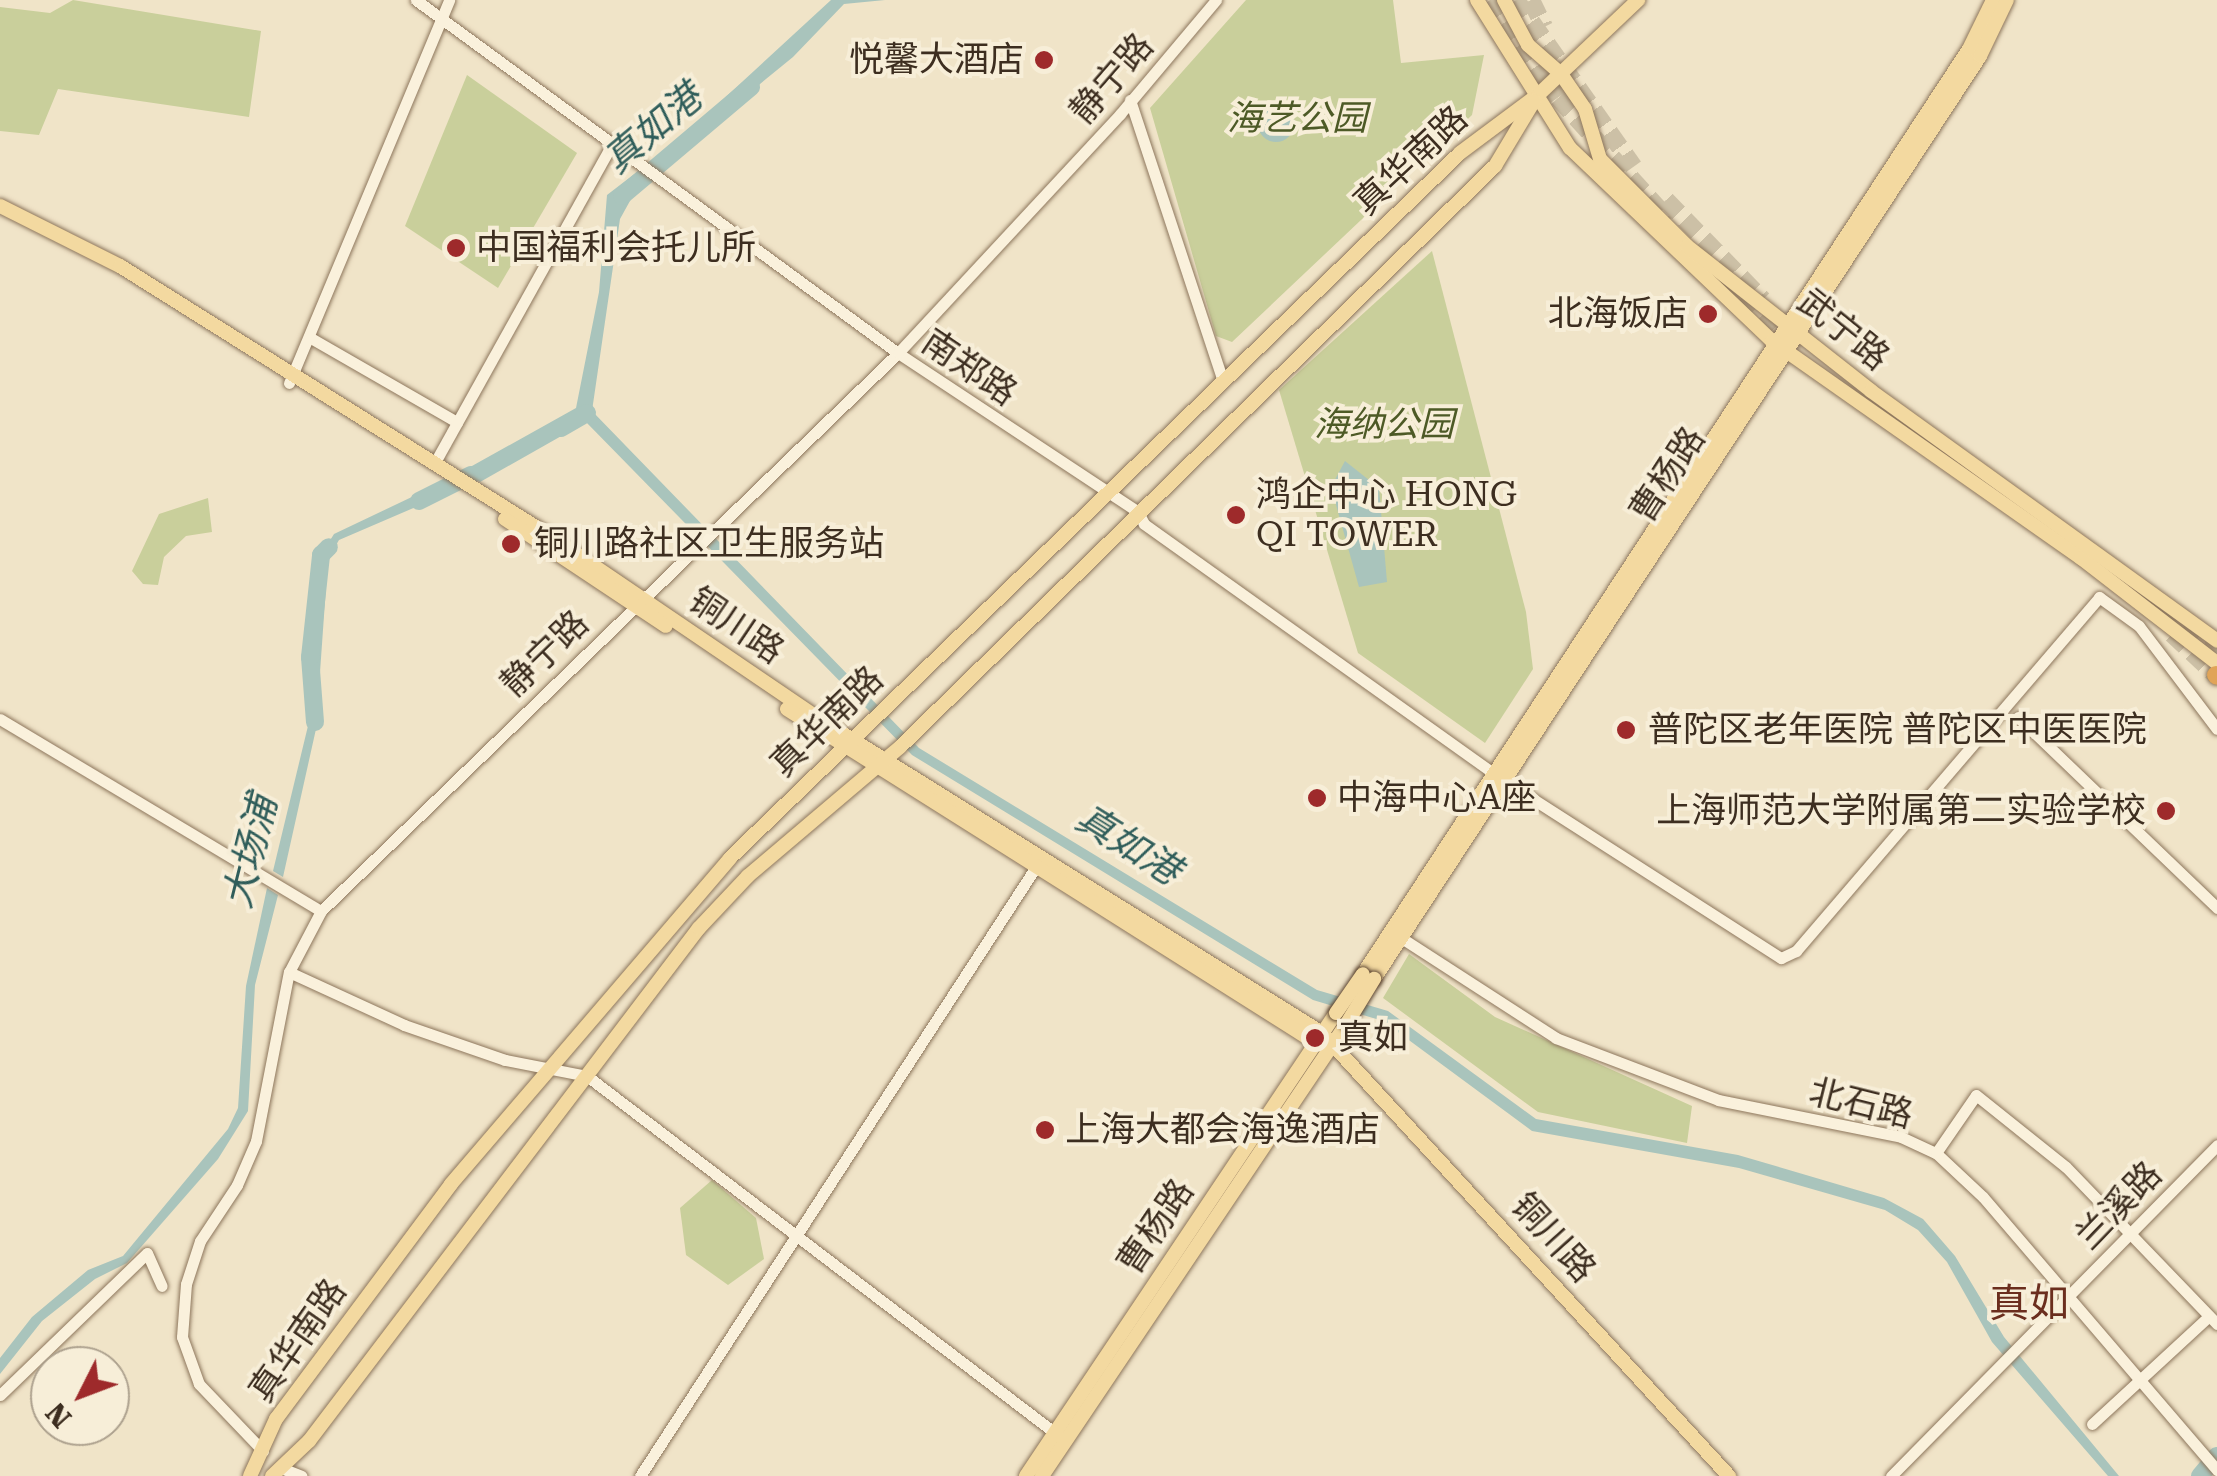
<!DOCTYPE html>
<meta charset="utf-8">
<style>
body{margin:0}
#map{position:relative;width:2217px;height:1476px;overflow:hidden;background:#f0e4c8;font-family:"Roboto Serif","Noto Sans SC",serif}
div>[style]{position:absolute}
.green>*{inset:0;background:#c9cf9b}
.water>*{inset:0;background:#a9c4bc}
.round{border-radius:50%}
.river>*{height:18px;margin:-9px;padding:0 9px;transform-origin:9px;border-radius:9px;background:#a9c4bc}
.highway-tunnel>*{height:18px;margin-top:-9px;transform-origin:0;background:repeating-linear-gradient(90deg,#ccc0a6 0 18px,transparent 0 27px)}
.roads{filter:drop-shadow(0 0 2px #8d765c) drop-shadow(0 0 2px #8d765c)}
.minor>*{height:11px;margin:-5.5px;padding:0 5.5px;transform-origin:5.5px;border-radius:5.5px;background:#faf1dc}
.major>*{height:14px;margin:-7px;padding:0 7px;transform-origin:7px;border-radius:7px;background:#f3d9a0}
.highway>*{height:18px;margin:-9px;padding:0 9px;transform-origin:9px;border-radius:9px;background:#e0a458}
.bridges{filter:drop-shadow(0 0 2px #5b4430) drop-shadow(0 0 2px #5b4430)}
.major-bridge>*{height:14px;margin:-7px;padding:0 7px;transform-origin:7px;border-radius:7px;background:#f3d9a0}
.dots>*{width:28px;height:28px;translate:-50% -50%;box-sizing:border-box;border:5px solid #f7eed8;border-radius:50%}
span{translate:-50% -50%;white-space:nowrap;text-align:center;line-height:1.15;-webkit-text-stroke:8px #f7eed8;paint-order:stroke}
.poi-label{font-size:35px;color:#3d2e20}
.right{translate:-100% -50%;text-align:right}
.left{translate:0 -50%;text-align:left}
.street-label{font-size:35px;color:#3d2e20}
.park-label{font-size:35px;color:#4d5a26;font-style:italic}
.water-label{font-size:38px;color:#2f5d5a;font-style:italic}
.quarter-label{font-size:40px;color:#6b2e1e}
.north{position:absolute;left:30px;top:1346px;width:100px;height:100px;box-sizing:border-box;background:#f7eed8;border:2px solid #ada18e;border-radius:50%;rotate:228deg;font-size:28px;font-weight:700;line-height:40px;text-align:center;color:#3d2e20}
.north::after{content:'';display:block;margin:auto;width:35px;height:45px;background:#9e2a2b;clip-path:polygon(50% 0,100% 100%,50% 72%,0 100%)}
</style>
<div id="map">
<div class="green">
<div style="clip-path:polygon(73px 0,261px 31px,249px 117px,58px 89px,39px 135px,0 131px,0 7px,50px 13px)"></div>
<div style="clip-path:polygon(1246px 0,1393px 0,1401px 63px,1484px 55px,1472px 115px,1232px 342px,1216px 336px,1150px 108px)"></div>
<div style="clip-path:polygon(467px 75px,577px 153px,498px 288px,405px 226px)"></div>
<div style="clip-path:polygon(1432px 251px,1526px 612px,1533px 669px,1485px 743px,1358px 653px,1279px 390px)"></div>
<div style="clip-path:polygon(208px 498px,212px 532px,186px 536px,164px 557px,158px 585px,143px 584px,132px 571px,159px 514px)"></div>
<div style="clip-path:polygon(1409px 954px,1495px 1017px,1692px 1106px,1687px 1143px,1538px 1112px,1383px 998px)"></div>
<div style="clip-path:polygon(712px 1180px,756px 1218px,764px 1259px,728px 1285px,686px 1255px,680px 1208px)"></div>
</div>
<div class="water">
<div style="clip-path:polygon(831px 0,885px 0,844px 4px,793px 57px,641px 181px,620px 219px,592px 411px,919px 748px,1317px 990px,1388px 1011px,1536px 1119px,1738px 1155px,1884px 1198px,1923px 1219px,1955px 1256px,2004px 1337px,2119px 1476px,2108px 1476px,1992px 1342px,1947px 1262px,1918px 1230px,1885px 1210px,1739px 1168px,1532px 1131px,1383px 1021px,1313px 1000px,912px 755px,586px 422px,480px 482px,463px 471px,576px 408px,599px 292px,607px 195px,681px 138px)"></div>
<div class="round" style="left:1258px;top:106px;width:36px;height:36px"></div>
<div style="clip-path:polygon(1345px 461px,1379px 488px,1387px 582px,1359px 587px,1331px 487px)"></div>
<div style="clip-path:polygon(439px 491px,446px 494px,339px 540px,328px 559px,316px 729px,283px 877px,273px 871px,314px 701px,310px 657px,321px 555px,334px 534px,416px 495px)"></div>
<div style="clip-path:polygon(267px 888px,278px 895px,255px 985px,248px 1111px,218px 1159px,127px 1263px,95px 1279px,42px 1321px,0 1374px,0 1358px,32px 1317px,88px 1270px,123px 1256px,228px 1129px,238px 1108px,246px 986px)"></div>
</div>
<div class="river">
<div style="left:622px;top:196px;width:169px;rotate:-40.2deg"></div>
<div style="left:561px;top:428px;width:30px;rotate:-30deg"></div>
<div style="left:419px;top:501px;width:58px;rotate:-26.6deg"></div>
<div style="left:315px;top:722px;width:65px;rotate:-94.4deg"></div>
<div style="left:310px;top:657px;width:103px;rotate:-83.8deg"></div>
<div style="left:321px;top:555px;width:11px;rotate:-45deg"></div>
<div style="left:2200px;top:1476px;width:26px;rotate:-50deg"></div>
</div>
<div class="highway-tunnel">
<div style="left:1490px;top:0;width:119px;rotate:55.2deg"></div>
<div style="left:1558px;top:98px;width:165px;rotate:47.7deg"></div>
<div style="left:1516px;top:0;width:204px;rotate:54.8deg"></div>
<div style="left:1531px;top:0;width:30px;rotate:64deg"></div>
<div style="left:1666px;top:200px;width:139px;rotate:45.9deg"></div>
<div style="left:1743px;top:296px;width:69px;rotate:45deg"></div>
<div style="left:2163px;top:609px;width:69px;rotate:38.5deg"></div>
<div style="left:2172px;top:634px;width:60px;rotate:43deg"></div>
</div>
<div class="roads">
<div class="minor">
<div style="left:416px;top:0;width:597px;rotate:36.22deg"></div>
<div style="left:898px;top:353px;width:288px;rotate:33.5deg"></div>
<div style="left:1138px;top:512px;width:13px;rotate:63deg"></div>
<div style="left:1144px;top:524px;width:430px;rotate:35.5deg"></div>
<div style="left:1494px;top:774px;width:341px;rotate:32.7deg"></div>
<div style="left:1781px;top:958px;width:17px;rotate:-25deg"></div>
<div style="left:1796px;top:951px;width:466px;rotate:-49.4deg"></div>
<div style="left:2099px;top:597px;width:49px;rotate:35.9deg"></div>
<div style="left:2139px;top:626px;width:129px;rotate:52.9deg"></div>
<div style="left:1130px;top:100px;width:296px;rotate:71.7deg"></div>
<div style="left:309px;top:337px;width:171px;rotate:29.9deg"></div>
<div style="left:289px;top:383px;width:415px;rotate:-67.3deg"></div>
<div style="left:434px;top:464px;width:370px;rotate:-60.9deg"></div>
<div style="left:2018px;top:717px;width:276px;rotate:43.8deg"></div>
<div style="left:0;top:719px;width:374px;rotate:30.9deg"></div>
<div style="left:1394px;top:933px;width:193px;rotate:32.9deg"></div>
<div style="left:1556px;top:1038px;width:173px;rotate:20.9deg"></div>
<div style="left:1718px;top:1100px;width:187px;rotate:11.4deg"></div>
<div style="left:1901px;top:1137px;width:38px;rotate:25deg"></div>
<div style="left:1936px;top:1153px;width:64px;rotate:43.1deg"></div>
<div style="left:1983px;top:1197px;width:360px;rotate:49.4deg"></div>
<div style="left:289px;top:972px;width:127px;rotate:24.7deg"></div>
<div style="left:404px;top:1025px;width:107px;rotate:19.1deg"></div>
<div style="left:505px;top:1060px;width:84px;rotate:11deg"></div>
<div style="left:587px;top:1076px;width:594px;rotate:37.33deg"></div>
<div style="left:1936px;top:1153px;width:70px;rotate:-55.4deg"></div>
<div style="left:1976px;top:1095px;width:115px;rotate:38.7deg"></div>
<div style="left:2066px;top:1167px;width:218px;rotate:46.1deg"></div>
<div style="left:0;top:1395px;width:204px;rotate:-44deg"></div>
<div style="left:147px;top:1253px;width:36px;rotate:66deg"></div>
<div style="left:2092px;top:1424px;width:159px;rotate:-42.7deg"></div>
<div style="left:263px;top:1451px;width:93px;rotate:-133.7deg"></div>
<div style="left:199px;top:1384px;width:50px;rotate:-109.9deg"></div>
<div style="left:182px;top:1337px;width:53px;rotate:-85.7deg"></div>
<div style="left:186px;top:1284px;width:45px;rotate:-72deg"></div>
<div style="left:200px;top:1241px;width:67px;rotate:-56.5deg"></div>
<div style="left:237px;top:1185px;width:48px;rotate:-66.6deg"></div>
<div style="left:256px;top:1141px;width:172px;rotate:-79deg"></div>
<div style="left:289px;top:972px;width:69px;rotate:-62.3deg"></div>
<div style="left:321px;top:911px;width:803px;rotate:-44.04deg"></div>
<div style="left:898px;top:353px;width:326px;rotate:-47.1deg"></div>
<div style="left:1120px;top:114px;width:149px;rotate:-49.9deg"></div>
<div style="left:281px;top:1468px;width:22px;rotate:21deg"></div>
<div style="left:640px;top:1476px;width:736px;rotate:-56.98deg"></div>
<div style="left:1891px;top:1476px;width:465px;rotate:-45.4deg"></div>
</div>
<div class="major">
<div style="left:1477px;top:0;width:175px;rotate:57.9deg"></div>
<div style="left:1570px;top:148px;width:279px;rotate:43.7deg"></div>
<div style="left:1772px;top:341px;width:378px;rotate:35.1deg"></div>
<div style="left:2081px;top:558px;width:172px;rotate:37.7deg"></div>
<div style="left:1504px;top:0;width:51px;rotate:61.9deg"></div>
<div style="left:1528px;top:45px;width:44px;rotate:41.3deg"></div>
<div style="left:1561px;top:74px;width:42px;rotate:55.6deg"></div>
<div style="left:1585px;top:109px;width:52px;rotate:73.3deg"></div>
<div style="left:1600px;top:159px;width:123px;rotate:45deg"></div>
<div style="left:1687px;top:246px;width:234px;rotate:38.2deg"></div>
<div style="left:1871px;top:391px;width:427px;rotate:35.8deg"></div>
<div style="left:0;top:206px;width:134px;rotate:26.6deg"></div>
<div style="left:120px;top:266px;width:508px;rotate:32.12deg"></div>
<div style="left:550px;top:536px;width:331px;rotate:34.2deg"></div>
<div style="left:824px;top:722px;width:587px;rotate:31.98deg"></div>
<div style="left:1322px;top:1033px;width:602px;rotate:47.43deg"></div>
<div style="left:505px;top:519px;width:193px;rotate:33.6deg"></div>
<div style="left:787px;top:709px;width:626px;rotate:32.27deg"></div>
<div style="left:1316px;top:1043px;width:15px"></div>
<div style="left:1363px;top:974px;width:1106px;rotate:-56.77deg"></div>
<div style="left:1969px;top:49px;width:55px;rotate:-63.9deg"></div>
<div style="left:1374px;top:979px;width:1104px;rotate:-56.71deg"></div>
<div style="left:1980px;top:56px;width:62px;rotate:-64.3deg"></div>
<div style="left:250px;top:1476px;width:63px;rotate:-65.5deg"></div>
<div style="left:276px;top:1419px;width:293px;rotate:-53.3deg"></div>
<div style="left:451px;top:1184px;width:429px;rotate:-49.4deg"></div>
<div style="left:730px;top:858px;width:1015px;rotate:-44deg"></div>
<div style="left:1460px;top:153px;width:99px;rotate:-36.8deg"></div>
<div style="left:1539px;top:94px;width:137px;rotate:-43.5deg"></div>
<div style="left:272px;top:1476px;width:51px;rotate:-43.4deg"></div>
<div style="left:309px;top:1441px;width:644px;rotate:-52.76deg"></div>
<div style="left:699px;top:928px;width:71px;rotate:-46.7deg"></div>
<div style="left:748px;top:876px;width:199px;rotate:-40.3deg"></div>
<div style="left:900px;top:747px;width:832px;rotate:-44.32deg"></div>
<div style="left:1495px;top:166px;width:76px;rotate:-59deg"></div>
<div style="left:1026px;top:1476px;width:557px;rotate:-56.2deg"></div>
<div style="left:1042px;top:1476px;width:546px;rotate:-56.05deg"></div>
</div>
<div class="highway">
<div style="left:2216px;top:675px;width:1px;rotate:45deg"></div>
</div>
</div>
<div class="bridges">
<div class="major-bridge">
<div style="left:1336px;top:1013px;width:47px;rotate:-55.3deg"></div>
<div style="left:1347px;top:1023px;width:52px;rotate:-58.5deg"></div>
</div>
</div>
<div class="dots">
<div style="left:1044px;top:60px;background:#9e2a2b"></div>
<div style="left:456px;top:248px;background:#9e2a2b"></div>
<div style="left:1708px;top:314px;background:#9e2a2b"></div>
<div style="left:1236px;top:515px;background:#9e2a2b"></div>
<div style="left:511px;top:544px;background:#9e2a2b"></div>
<div style="left:1626px;top:730px;background:#9e2a2b"></div>
<div style="left:1317px;top:798px;background:#9e2a2b"></div>
<div style="left:2166px;top:811px;background:#9e2a2b"></div>
<div style="left:1315px;top:1038px;background:#9e2a2b"></div>
<div style="left:1045px;top:1130px;background:#9e2a2b"></div>
</div>
<div class="poi-label">
<span class="right" style="left:1024px;top:60px">悦馨大酒店</span>
<span class="left" style="left:476px;top:248px">中国福利会托儿所</span>
<span class="right" style="left:1688px;top:314px">北海饭店</span>
<span class="left" style="left:1256px;top:515px">鸿企中心 HONG<br>QI TOWER</span>
<span class="left" style="left:534px;top:544px">铜川路社区卫生服务站</span>
<span class="left" style="left:1648px;top:730px">普陀区老年医院 普陀区中医医院</span>
<span class="left" style="left:1337px;top:798px">中海中心A座</span>
<span class="right" style="left:2146px;top:811px">上海师范大学附属第二实验学校</span>
<span class="left" style="left:1338px;top:1038px">真如</span>
<span class="left" style="left:1065px;top:1130px">上海大都会海逸酒店</span>
</div>
<div class="street-label">
<span style="left:1112px;top:79px;rotate:-49deg">静宁路</span>
<span style="left:1411px;top:161px;rotate:-43deg">真华南路</span>
<span style="left:1843px;top:330px;rotate:39deg">武宁路</span>
<span style="left:969px;top:368px;rotate:34deg">南郑路</span>
<span style="left:1668px;top:475px;rotate:-57deg">曹杨路</span>
<span style="left:736px;top:626px;rotate:34deg">铜川路</span>
<span style="left:545px;top:654px;rotate:-44deg">静宁路</span>
<span style="left:827px;top:722px;rotate:-44deg">真华南路</span>
<span style="left:1861px;top:1104px;rotate:14deg">北石路</span>
<span style="left:2119px;top:1206px;rotate:-46deg">兰溪路</span>
<span style="left:1156px;top:1227px;rotate:-56deg">曹杨路</span>
<span style="left:1553px;top:1238px;rotate:48deg">铜川路</span>
<span style="left:298px;top:1341px;rotate:-55deg">真华南路</span>
</div>
<div class="park-label">
<span style="left:1297px;top:119px">海艺公园</span>
<span style="left:1384px;top:425px">海纳公园</span>
</div>
<div class="water-label">
<span style="left:653px;top:129px;rotate:-40deg">真如港</span>
<span style="left:1128px;top:845px;rotate:32deg">真如港</span>
<span style="left:251px;top:852px;rotate:-76deg">大场浦</span>
</div>
<div class="quarter-label">
<span style="left:2029px;top:1304px">真如</span>
</div>
<div class="north">N</div>
</div>
